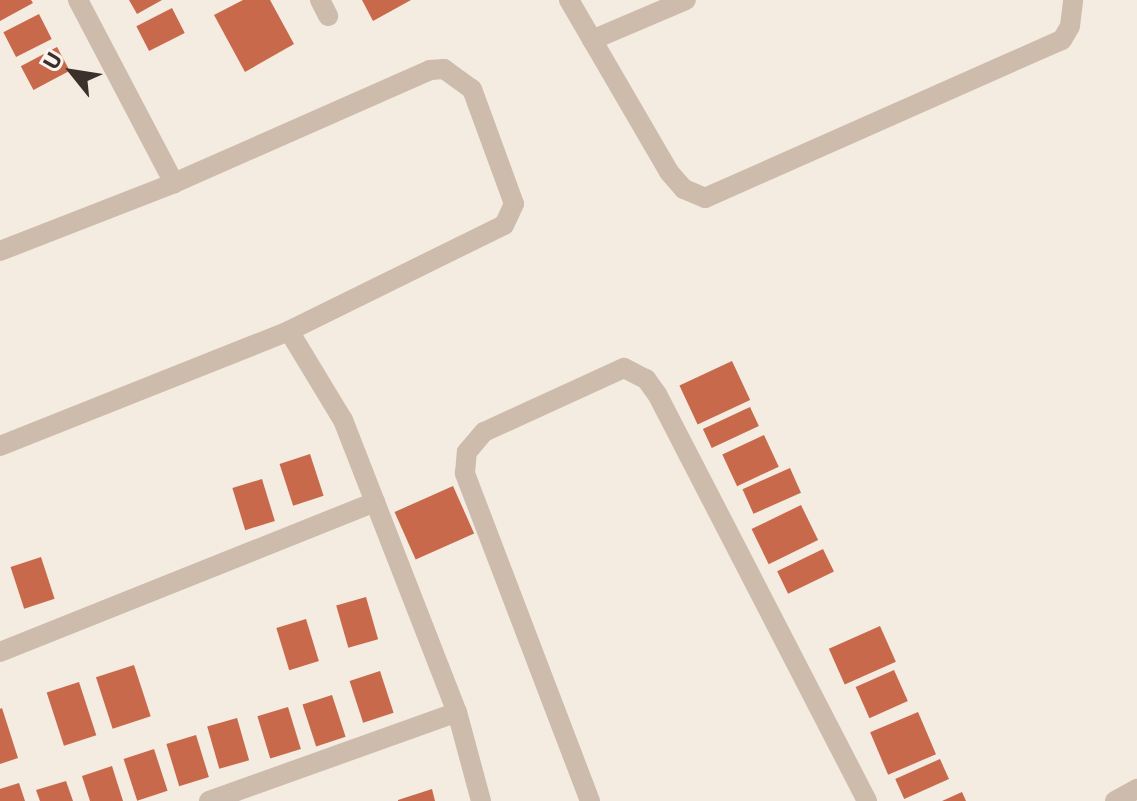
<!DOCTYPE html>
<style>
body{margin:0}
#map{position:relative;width:1137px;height:801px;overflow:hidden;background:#f4ebe1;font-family:"Exo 2",sans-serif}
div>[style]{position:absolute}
.building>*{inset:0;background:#c8694b;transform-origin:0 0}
.street>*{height:20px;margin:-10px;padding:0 10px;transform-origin:10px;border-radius:10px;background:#cdbbac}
span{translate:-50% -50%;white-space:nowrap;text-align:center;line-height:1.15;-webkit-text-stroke:8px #fbf5ee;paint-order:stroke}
.north{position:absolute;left:32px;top:32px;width:80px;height:80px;-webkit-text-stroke:6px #fbf5ee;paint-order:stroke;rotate:300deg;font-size:22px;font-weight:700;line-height:32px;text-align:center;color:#3b302b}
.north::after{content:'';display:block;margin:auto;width:28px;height:36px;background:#3b302b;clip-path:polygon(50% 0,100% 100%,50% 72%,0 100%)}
</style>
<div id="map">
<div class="building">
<div style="clip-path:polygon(0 0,31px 0,33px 3px,0 21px)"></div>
<div style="clip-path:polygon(129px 0,162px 0,137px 14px)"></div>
<div style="clip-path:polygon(243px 0,270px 0,294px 44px,245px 72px,214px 15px)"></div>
<div style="clip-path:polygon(362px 0,411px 0,373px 21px)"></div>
<div style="left:172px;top:8px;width:28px;height:40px;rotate:63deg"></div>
<div style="left:39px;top:14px;width:28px;height:40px;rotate:63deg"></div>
<div style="left:57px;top:47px;width:27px;height:41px;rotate:62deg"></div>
<div style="left:732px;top:361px;width:43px;height:58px;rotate:65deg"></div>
<div style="left:750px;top:407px;width:21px;height:52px;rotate:65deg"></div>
<div style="left:764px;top:435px;width:35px;height:46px;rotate:65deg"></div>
<div style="left:310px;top:454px;width:44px;height:32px;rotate:72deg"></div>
<div style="left:790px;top:468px;width:27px;height:52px;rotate:66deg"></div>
<div style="left:262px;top:479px;width:44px;height:31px;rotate:73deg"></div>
<div style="left:453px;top:486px;width:52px;height:64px;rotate:66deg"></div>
<div style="left:801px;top:505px;width:39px;height:55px;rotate:64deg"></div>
<div style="left:823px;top:549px;width:25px;height:51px;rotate:64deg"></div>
<div style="left:41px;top:557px;width:44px;height:32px;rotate:72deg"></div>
<div style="left:366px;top:597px;width:44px;height:31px;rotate:74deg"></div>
<div style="left:306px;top:619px;width:44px;height:31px;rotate:73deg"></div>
<div style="left:880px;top:626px;width:39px;height:56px;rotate:66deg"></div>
<div style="left:134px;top:665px;width:54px;height:40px;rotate:72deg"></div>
<div style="left:894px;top:670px;width:34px;height:42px;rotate:66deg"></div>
<div style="left:380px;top:671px;width:44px;height:32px;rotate:72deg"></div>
<div style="left:79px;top:682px;width:56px;height:34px;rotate:72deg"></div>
<div style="left:332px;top:695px;width:44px;height:31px;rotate:72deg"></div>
<div style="left:288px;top:707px;width:44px;height:32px;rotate:73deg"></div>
<div style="clip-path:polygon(2px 708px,18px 758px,0 764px,0 709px)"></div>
<div style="left:918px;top:712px;width:46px;height:52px;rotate:67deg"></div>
<div style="left:237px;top:718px;width:44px;height:31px;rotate:74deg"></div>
<div style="left:196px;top:735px;width:44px;height:31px;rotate:73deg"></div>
<div style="left:154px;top:749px;width:44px;height:32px;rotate:72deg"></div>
<div style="left:940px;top:759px;width:22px;height:49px;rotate:66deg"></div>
<div style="clip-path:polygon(112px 766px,123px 801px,90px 801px,82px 776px)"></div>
<div style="clip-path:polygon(66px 781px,73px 801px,40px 801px,36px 790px)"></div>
<div style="clip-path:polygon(19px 783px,25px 801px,0 801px,0 789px)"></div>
<div style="clip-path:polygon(432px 789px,435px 801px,398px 801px,398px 800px)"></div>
<div style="clip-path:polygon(962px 792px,966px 801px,942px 801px)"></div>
</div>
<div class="street">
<div style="left:78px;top:0;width:207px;rotate:62.3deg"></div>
<div style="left:320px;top:0;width:18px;rotate:63deg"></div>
<div style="left:569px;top:0;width:199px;rotate:59.8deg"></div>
<div style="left:669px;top:172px;width:23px;rotate:49deg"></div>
<div style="left:684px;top:189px;width:23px;rotate:23deg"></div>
<div style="left:705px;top:198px;width:390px;rotate:-23.9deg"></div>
<div style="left:1062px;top:40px;width:16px;rotate:-60deg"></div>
<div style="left:1070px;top:26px;width:26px;rotate:-83deg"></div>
<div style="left:592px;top:40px;width:102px;rotate:-23.1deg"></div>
<div style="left:0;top:251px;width:187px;rotate:-21.3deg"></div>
<div style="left:174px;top:183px;width:280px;rotate:-23.8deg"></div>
<div style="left:430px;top:70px;width:14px;rotate:-4deg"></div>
<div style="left:444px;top:69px;width:34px;rotate:36deg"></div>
<div style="left:472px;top:89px;width:122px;rotate:69.9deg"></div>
<div style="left:514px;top:204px;width:23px;rotate:115deg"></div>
<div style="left:504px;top:225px;width:240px;rotate:153.8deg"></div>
<div style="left:289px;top:331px;width:311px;rotate:158.3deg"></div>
<div style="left:289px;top:331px;width:104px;rotate:58.8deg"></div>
<div style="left:343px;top:420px;width:313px;rotate:68.7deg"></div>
<div style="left:457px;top:712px;width:92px;rotate:74.9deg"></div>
<div style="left:0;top:652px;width:404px;rotate:-21.8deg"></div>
<div style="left:209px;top:801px;width:263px;rotate:-19.7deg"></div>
<div style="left:590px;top:801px;width:351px;rotate:-110.9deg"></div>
<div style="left:465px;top:473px;width:21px;rotate:-85deg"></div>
<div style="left:467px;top:452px;width:26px;rotate:-50deg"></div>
<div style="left:484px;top:432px;width:154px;rotate:-24.6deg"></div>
<div style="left:624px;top:368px;width:25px;rotate:27deg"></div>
<div style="left:646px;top:379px;width:19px;rotate:54deg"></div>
<div style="left:657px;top:394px;width:458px;rotate:62.7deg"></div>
<div style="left:1115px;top:801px;width:25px;rotate:-29deg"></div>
</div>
<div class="north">U</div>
</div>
